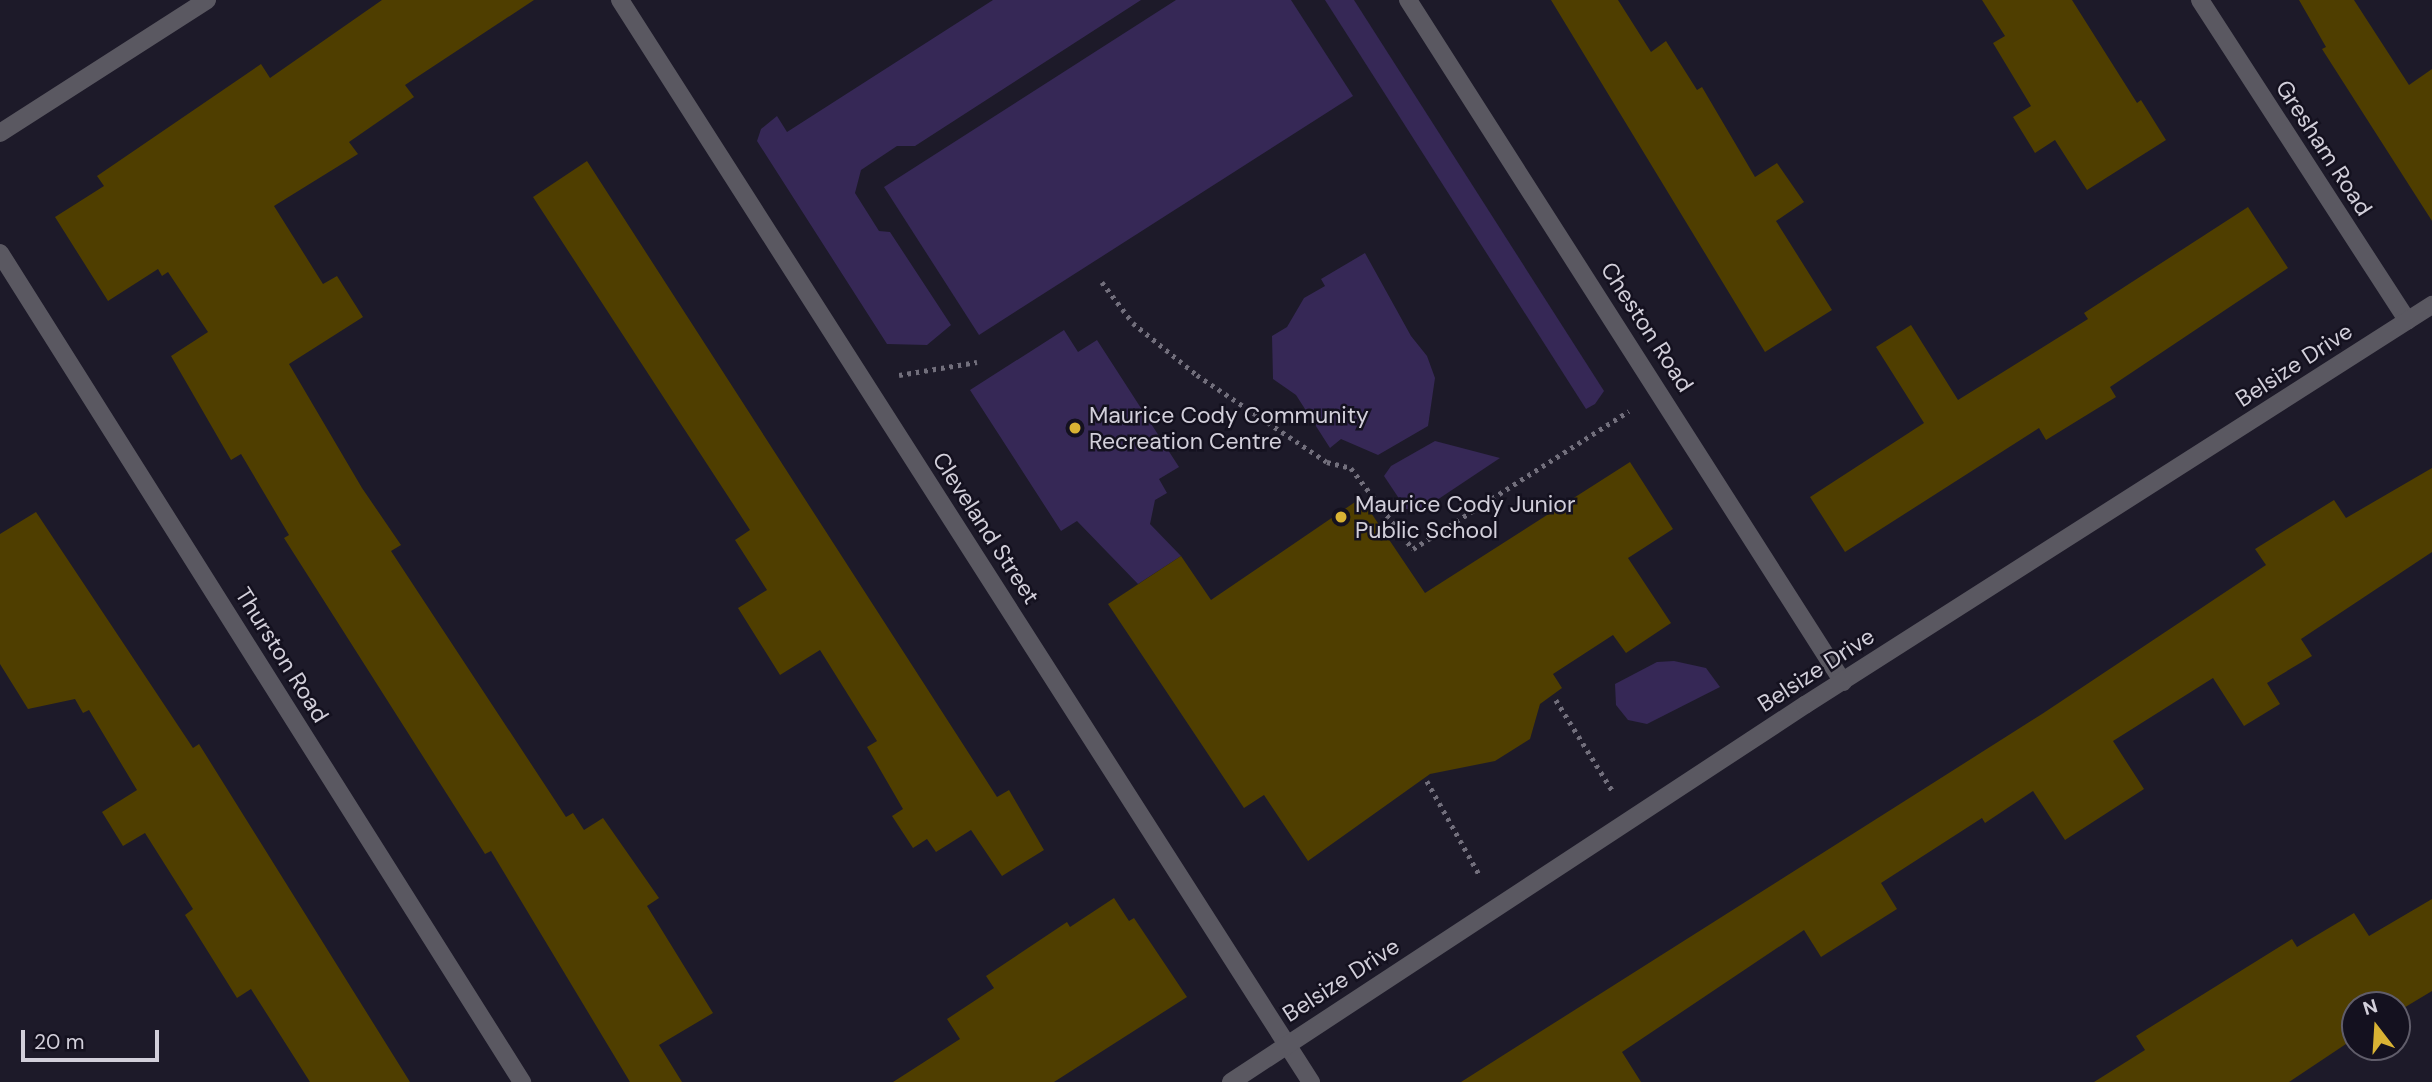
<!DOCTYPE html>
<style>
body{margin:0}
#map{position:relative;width:2432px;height:1082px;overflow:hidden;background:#1d1a29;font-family:"DM Sans",sans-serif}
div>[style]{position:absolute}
.green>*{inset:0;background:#362856}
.building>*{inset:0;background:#4f3e00}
.path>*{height:4.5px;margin-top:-2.25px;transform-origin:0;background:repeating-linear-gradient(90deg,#726f7c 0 3.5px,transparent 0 8.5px)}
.street>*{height:18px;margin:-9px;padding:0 9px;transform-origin:9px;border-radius:9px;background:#5a5861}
.dots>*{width:19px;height:19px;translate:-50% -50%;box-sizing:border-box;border:4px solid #14111f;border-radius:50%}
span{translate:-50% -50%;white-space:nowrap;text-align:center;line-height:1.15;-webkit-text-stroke:5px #14111f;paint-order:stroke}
.street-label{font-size:23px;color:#d2cfda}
.poi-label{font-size:23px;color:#d2cfda}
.left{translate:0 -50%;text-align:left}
.north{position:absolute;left:2341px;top:991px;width:70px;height:70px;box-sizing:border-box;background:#14111f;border:2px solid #605d6a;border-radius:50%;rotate:343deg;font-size:19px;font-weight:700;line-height:28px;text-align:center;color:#d2cfda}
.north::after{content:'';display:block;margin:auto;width:24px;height:32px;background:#d9b334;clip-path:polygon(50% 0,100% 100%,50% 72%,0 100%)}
.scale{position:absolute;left:21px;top:1030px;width:138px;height:32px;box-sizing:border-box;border:4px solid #d2cfda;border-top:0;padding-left:9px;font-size:21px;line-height:24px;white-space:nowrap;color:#d2cfda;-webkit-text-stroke:5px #14111f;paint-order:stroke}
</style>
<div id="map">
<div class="green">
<div style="clip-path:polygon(993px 0,1141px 0,915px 146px,897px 146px,861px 170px,855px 193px,879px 231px,890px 232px,951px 325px,927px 345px,887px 344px,757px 141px,761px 129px,777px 116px,787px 132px)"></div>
<div style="clip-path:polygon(1176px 0,1291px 0,1353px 96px,979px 335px,884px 187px)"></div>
<div style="clip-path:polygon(1325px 0,1354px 0,1604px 391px,1595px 404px,1586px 409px)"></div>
<div style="clip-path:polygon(1365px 253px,1411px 336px,1427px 356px,1435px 378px,1428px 426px,1378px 455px,1341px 439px,1330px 448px,1296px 395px,1273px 379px,1272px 336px,1287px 327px,1304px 298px,1325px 286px,1321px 279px)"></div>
<div style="clip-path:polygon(1064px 330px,1078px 352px,1097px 340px,1179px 467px,1159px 479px,1167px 493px,1155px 500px,1150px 524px,1181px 556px,1138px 584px,1077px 521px,1061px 531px,970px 390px)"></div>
<div style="clip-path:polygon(1435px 441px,1500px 458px,1422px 510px,1406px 509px,1384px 476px,1391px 466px)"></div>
<div style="clip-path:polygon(1674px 661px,1706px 668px,1720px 687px,1647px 724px,1628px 720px,1616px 705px,1615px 684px,1657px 662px)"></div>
</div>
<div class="building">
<div style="clip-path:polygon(382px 0,534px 0,405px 85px,414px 97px,349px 142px,358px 154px,274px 206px,323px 284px,337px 276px,363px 317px,289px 364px,362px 488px,401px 545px,391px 551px,566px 817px,573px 813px,584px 830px,603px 818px,659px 898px,647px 906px,713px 1013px,659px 1045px,682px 1082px,630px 1082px,491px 851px,485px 854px,284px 538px,289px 535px,241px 454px,231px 460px,171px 356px,208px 332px,168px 272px,162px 276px,158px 269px,108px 301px,55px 217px,104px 186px,97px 176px,261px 64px,270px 78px)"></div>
<div style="clip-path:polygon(1551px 0,1618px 0,1651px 52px,1666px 41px,1697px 90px,1702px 87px,1755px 177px,1777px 163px,1804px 202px,1776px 221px,1832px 310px,1765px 352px)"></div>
<div style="clip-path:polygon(1982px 0,2072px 0,2137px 103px,2141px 100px,2166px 140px,2087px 190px,2055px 140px,2035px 153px,2013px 117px,2031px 106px,1993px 43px,2005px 36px)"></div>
<div style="clip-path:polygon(2299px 0,2354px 0,2409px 85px,2432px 69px,2432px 221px,2322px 49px,2326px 47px)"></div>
<div style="clip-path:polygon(587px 161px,997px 797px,1009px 790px,1044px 850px,1002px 876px,971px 830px,936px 852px,927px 839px,913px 848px,892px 816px,903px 809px,867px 747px,877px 741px,820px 650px,780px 675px,738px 608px,767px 590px,735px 540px,750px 530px,533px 197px)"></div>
<div style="clip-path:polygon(2248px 207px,2288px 268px,2110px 387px,2116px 397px,2046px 440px,2039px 428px,1845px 552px,1810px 497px,1924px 423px,1876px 347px,1911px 325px,1958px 400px,2088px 319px,2084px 313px)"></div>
<div style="clip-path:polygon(1630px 462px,1673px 529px,1628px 558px,1671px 623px,1626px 653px,1613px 635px,1553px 674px,1562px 688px,1540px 704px,1530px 739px,1495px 761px,1430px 774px,1308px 861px,1264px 795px,1244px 808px,1108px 604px,1181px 556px,1211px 600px,1361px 498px,1425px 593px)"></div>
<div style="clip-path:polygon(2432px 468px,2432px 552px,2301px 639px,2312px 656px,2267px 683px,2280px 704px,2244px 726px,2213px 678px,2113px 741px,2144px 789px,2065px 840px,2033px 791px,1985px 823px,1982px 818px,1881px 883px,1897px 909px,1821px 957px,1804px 930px,1622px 1052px,1641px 1082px,1461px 1082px,2042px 714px,2266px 565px,2255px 549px,2334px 500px,2346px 518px)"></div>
<div style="clip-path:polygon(36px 512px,193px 748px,199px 744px,410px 1082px,310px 1082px,251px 989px,237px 998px,185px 915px,193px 909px,145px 833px,123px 846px,102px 812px,137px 790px,89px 710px,83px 713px,75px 699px,28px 709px,0 664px,0 534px)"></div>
<div style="clip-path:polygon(1114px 898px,1129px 921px,1134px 918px,1187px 997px,1054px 1082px,893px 1082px,960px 1039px,947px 1019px,994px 988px,986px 976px,1067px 922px,1070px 927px)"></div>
<div style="clip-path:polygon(2432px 899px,2432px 991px,2397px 1012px,2397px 1005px,2355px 1005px,2355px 1038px,2289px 1082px,2094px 1082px,2145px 1050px,2136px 1036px,2292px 939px,2297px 947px,2354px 913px,2369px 936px)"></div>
</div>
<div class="path">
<div style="left:1102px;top:282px;width:51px;rotate:52.9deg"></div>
<div style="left:1133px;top:323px;width:82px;rotate:39.1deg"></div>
<div style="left:1197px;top:375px;width:156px;rotate:33.8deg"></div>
<div style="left:1327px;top:462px;width:25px;rotate:14deg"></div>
<div style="left:1351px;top:468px;width:102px;rotate:52.6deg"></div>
<div style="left:1413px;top:549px;width:256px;rotate:-32.6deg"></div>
<div style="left:899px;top:375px;width:79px;rotate:-9.5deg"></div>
<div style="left:1556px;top:700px;width:106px;rotate:58.1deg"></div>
<div style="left:1427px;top:781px;width:109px;rotate:60.8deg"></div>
</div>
<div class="street">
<div style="left:620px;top:0;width:1284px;rotate:57.44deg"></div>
<div style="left:1408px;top:0;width:809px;rotate:57.47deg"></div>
<div style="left:2200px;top:0;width:382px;rotate:57.1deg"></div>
<div style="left:0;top:133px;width:246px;rotate:-32.7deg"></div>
<div style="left:0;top:253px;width:980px;rotate:57.8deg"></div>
<div style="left:1231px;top:1082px;width:687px;rotate:-33.3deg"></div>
<div style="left:1805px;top:705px;width:744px;rotate:-32.54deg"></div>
</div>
<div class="dots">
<div style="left:1075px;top:428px;background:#d9b334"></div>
<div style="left:1341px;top:517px;background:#d9b334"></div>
</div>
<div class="street-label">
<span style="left:2324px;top:148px;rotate:57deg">Gresham Road</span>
<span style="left:1647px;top:327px;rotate:57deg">Cheston Road</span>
<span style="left:2294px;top:365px;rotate:-33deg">Belsize Drive</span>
<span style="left:986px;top:528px;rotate:57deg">Cleveland Street</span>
<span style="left:282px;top:655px;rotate:58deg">Thurston Road</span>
<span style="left:1816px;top:670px;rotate:-33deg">Belsize Drive</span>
<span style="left:1341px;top:980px;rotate:-33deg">Belsize Drive</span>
</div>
<div class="poi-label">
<span class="left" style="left:1089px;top:428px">Maurice Cody Community<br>Recreation Centre</span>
<span class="left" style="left:1355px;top:517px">Maurice Cody Junior<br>Public School</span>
</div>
<div class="north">N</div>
<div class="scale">20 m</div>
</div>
